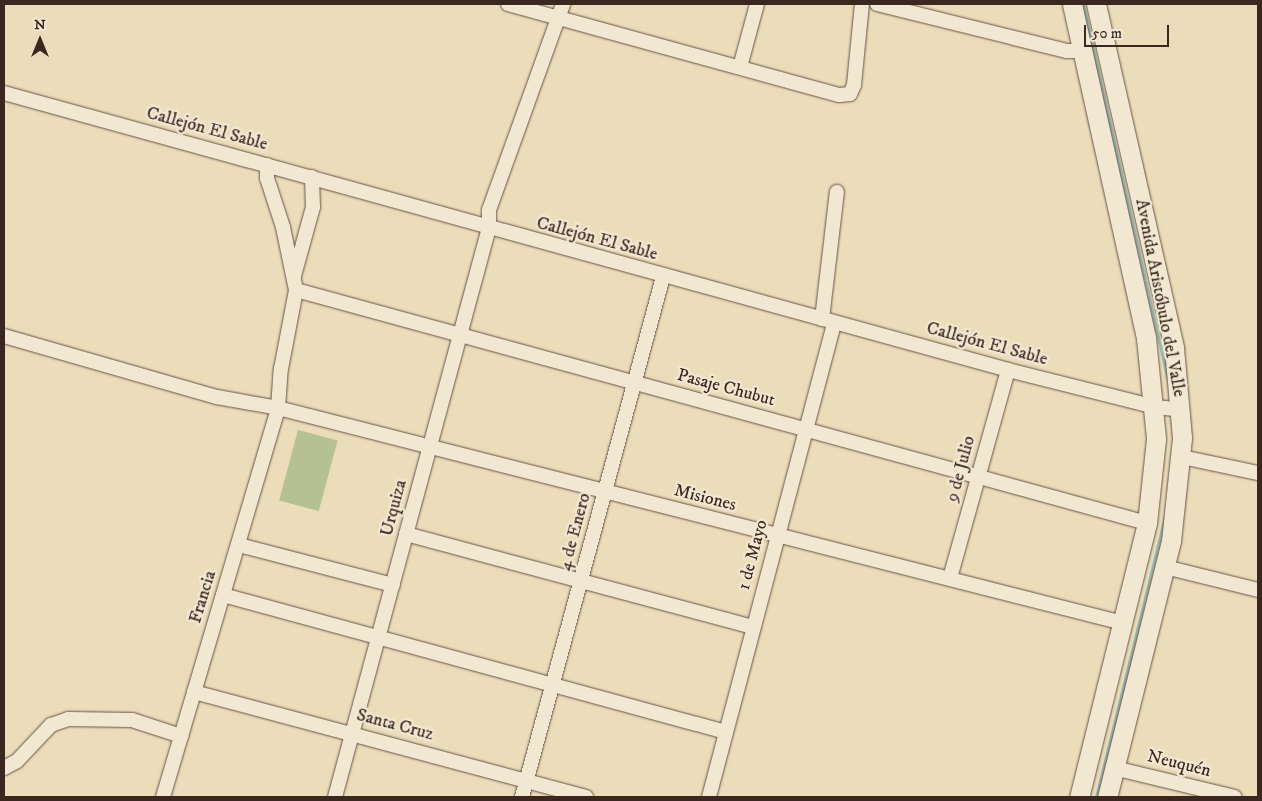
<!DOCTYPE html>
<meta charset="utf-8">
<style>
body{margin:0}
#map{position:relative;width:1262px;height:801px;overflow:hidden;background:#ebdcba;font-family:"IM FELL DW Pica",serif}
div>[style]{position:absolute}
.green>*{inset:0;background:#b5c192;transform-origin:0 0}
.stream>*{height:3px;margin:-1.5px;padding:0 1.5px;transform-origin:1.5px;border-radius:1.5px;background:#98bbb2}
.roads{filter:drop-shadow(0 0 1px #665446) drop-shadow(0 0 1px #665446)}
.street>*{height:14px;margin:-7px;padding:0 7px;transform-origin:7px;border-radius:7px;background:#f2e8d2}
.secondary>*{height:19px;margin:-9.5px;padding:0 9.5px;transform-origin:9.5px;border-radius:9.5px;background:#f2e8d2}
span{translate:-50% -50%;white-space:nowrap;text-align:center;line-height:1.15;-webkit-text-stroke:4.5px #f2e8d2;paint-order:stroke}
.street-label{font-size:18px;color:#3a2720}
.frame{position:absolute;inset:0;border:5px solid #3a2720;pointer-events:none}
.north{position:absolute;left:15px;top:15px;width:50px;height:50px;-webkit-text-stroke:4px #f2e8d2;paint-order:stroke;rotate:0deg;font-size:14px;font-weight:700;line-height:20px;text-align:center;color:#3a2720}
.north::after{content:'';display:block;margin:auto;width:18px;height:22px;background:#3a2720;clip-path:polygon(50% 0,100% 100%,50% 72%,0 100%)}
.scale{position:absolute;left:1084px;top:25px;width:85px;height:22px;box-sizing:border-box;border:2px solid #3a2720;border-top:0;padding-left:6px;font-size:15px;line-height:18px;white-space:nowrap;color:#3a2720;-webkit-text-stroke:4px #f2e8d2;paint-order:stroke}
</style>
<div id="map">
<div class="green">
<div style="left:298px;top:430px;width:41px;height:73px;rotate:15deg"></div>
</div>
<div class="stream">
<div style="left:1083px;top:4px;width:383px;rotate:77.3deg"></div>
<div style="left:1096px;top:797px;width:289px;rotate:-76.2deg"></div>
</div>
<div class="roads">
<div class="street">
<div style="left:508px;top:4px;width:343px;rotate:15.4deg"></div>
<div style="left:839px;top:95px;width:11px;rotate:-5deg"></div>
<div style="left:850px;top:94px;width:10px;rotate:-66deg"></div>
<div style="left:854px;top:85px;width:81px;rotate:-84.4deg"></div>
<div style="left:877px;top:4px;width:196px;rotate:13.9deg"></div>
<div style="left:1067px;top:51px;width:16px"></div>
<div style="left:740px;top:67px;width:65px;rotate:-74.9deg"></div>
<div style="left:4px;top:93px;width:1042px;rotate:15.42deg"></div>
<div style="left:1008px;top:370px;width:152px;rotate:14.1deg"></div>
<div style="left:1155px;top:407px;width:27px;rotate:6deg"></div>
<div style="left:294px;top:276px;width:72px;rotate:-74.6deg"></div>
<div style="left:313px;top:207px;width:30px;rotate:-92deg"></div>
<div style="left:296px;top:290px;width:882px;rotate:15.31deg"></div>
<div style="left:822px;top:319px;width:128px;rotate:-83.3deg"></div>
<div style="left:4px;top:336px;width:222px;rotate:16deg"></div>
<div style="left:217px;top:397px;width:62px;rotate:10.2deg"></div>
<div style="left:278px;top:408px;width:872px;rotate:14.28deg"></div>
<div style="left:1182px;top:457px;width:78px;rotate:11.9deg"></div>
<div style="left:406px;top:534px;width:359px;rotate:15deg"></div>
<div style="left:239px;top:545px;width:159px;rotate:14.6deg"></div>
<div style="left:1165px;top:567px;width:96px;rotate:13.9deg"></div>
<div style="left:950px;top:578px;width:216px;rotate:-74.4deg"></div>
<div style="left:223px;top:595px;width:521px;rotate:15.24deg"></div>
<div style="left:194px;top:692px;width:406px;rotate:15deg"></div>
<div style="left:4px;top:768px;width:15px;rotate:-28deg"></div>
<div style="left:17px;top:761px;width:50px;rotate:-46.6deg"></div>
<div style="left:51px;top:725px;width:18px;rotate:-19deg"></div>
<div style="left:68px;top:719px;width:64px;rotate:0.9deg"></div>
<div style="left:132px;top:720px;width:52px;rotate:18.1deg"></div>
<div style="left:1114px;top:768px;width:124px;rotate:13.5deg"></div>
<div style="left:163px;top:797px;width:406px;rotate:-73.5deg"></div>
<div style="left:278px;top:408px;width:39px;rotate:-86deg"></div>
<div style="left:281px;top:369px;width:80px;rotate:-79.2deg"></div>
<div style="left:296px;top:290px;width:64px;rotate:-101.7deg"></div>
<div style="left:283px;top:227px;width:52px;rotate:-108.1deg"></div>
<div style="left:267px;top:178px;width:13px;rotate:-90deg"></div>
<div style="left:335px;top:797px;width:589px;rotate:-74.86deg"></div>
<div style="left:489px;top:228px;width:18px;rotate:-90deg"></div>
<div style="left:489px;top:210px;width:219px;rotate:-70.2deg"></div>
<div style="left:522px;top:797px;width:539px;rotate:-74.83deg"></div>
<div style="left:709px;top:797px;width:490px;rotate:-75.2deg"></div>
</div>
<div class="secondary">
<div style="left:1072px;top:4px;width:342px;rotate:77.5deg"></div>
<div style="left:1146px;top:338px;width:101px;rotate:84.3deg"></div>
<div style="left:1156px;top:439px;width:84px;rotate:96.1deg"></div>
<div style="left:1147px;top:523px;width:282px;rotate:103.9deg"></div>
<div style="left:1096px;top:4px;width:353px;rotate:77.2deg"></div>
<div style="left:1174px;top:348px;width:90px;rotate:84.9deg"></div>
<div style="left:1182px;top:438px;width:104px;rotate:96.1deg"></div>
<div style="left:1171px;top:541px;width:264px;rotate:104deg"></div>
</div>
</div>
<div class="street-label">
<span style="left:207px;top:129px;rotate:15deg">Callejón El Sable</span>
<span style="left:597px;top:239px;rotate:15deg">Callejón El Sable</span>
<span style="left:1160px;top:298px;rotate:79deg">Avenida Aristóbulo del Valle</span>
<span style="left:987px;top:344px;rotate:15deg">Callejón El Sable</span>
<span style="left:726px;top:388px;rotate:15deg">Pasaje Chubut</span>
<span style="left:961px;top:469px;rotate:-75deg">9 de Julio</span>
<span style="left:705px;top:498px;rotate:14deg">Misiones</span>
<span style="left:394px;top:508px;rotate:-75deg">Urquiza</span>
<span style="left:575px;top:532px;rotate:-75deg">4 de Enero</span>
<span style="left:753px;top:555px;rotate:-75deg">1 de Mayo</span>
<span style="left:203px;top:597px;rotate:-73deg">Francia</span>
<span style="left:395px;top:725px;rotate:15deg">Santa Cruz</span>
<span style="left:1179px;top:764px;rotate:14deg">Neuquén</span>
</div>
<div class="frame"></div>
<div class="north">N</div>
<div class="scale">50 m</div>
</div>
